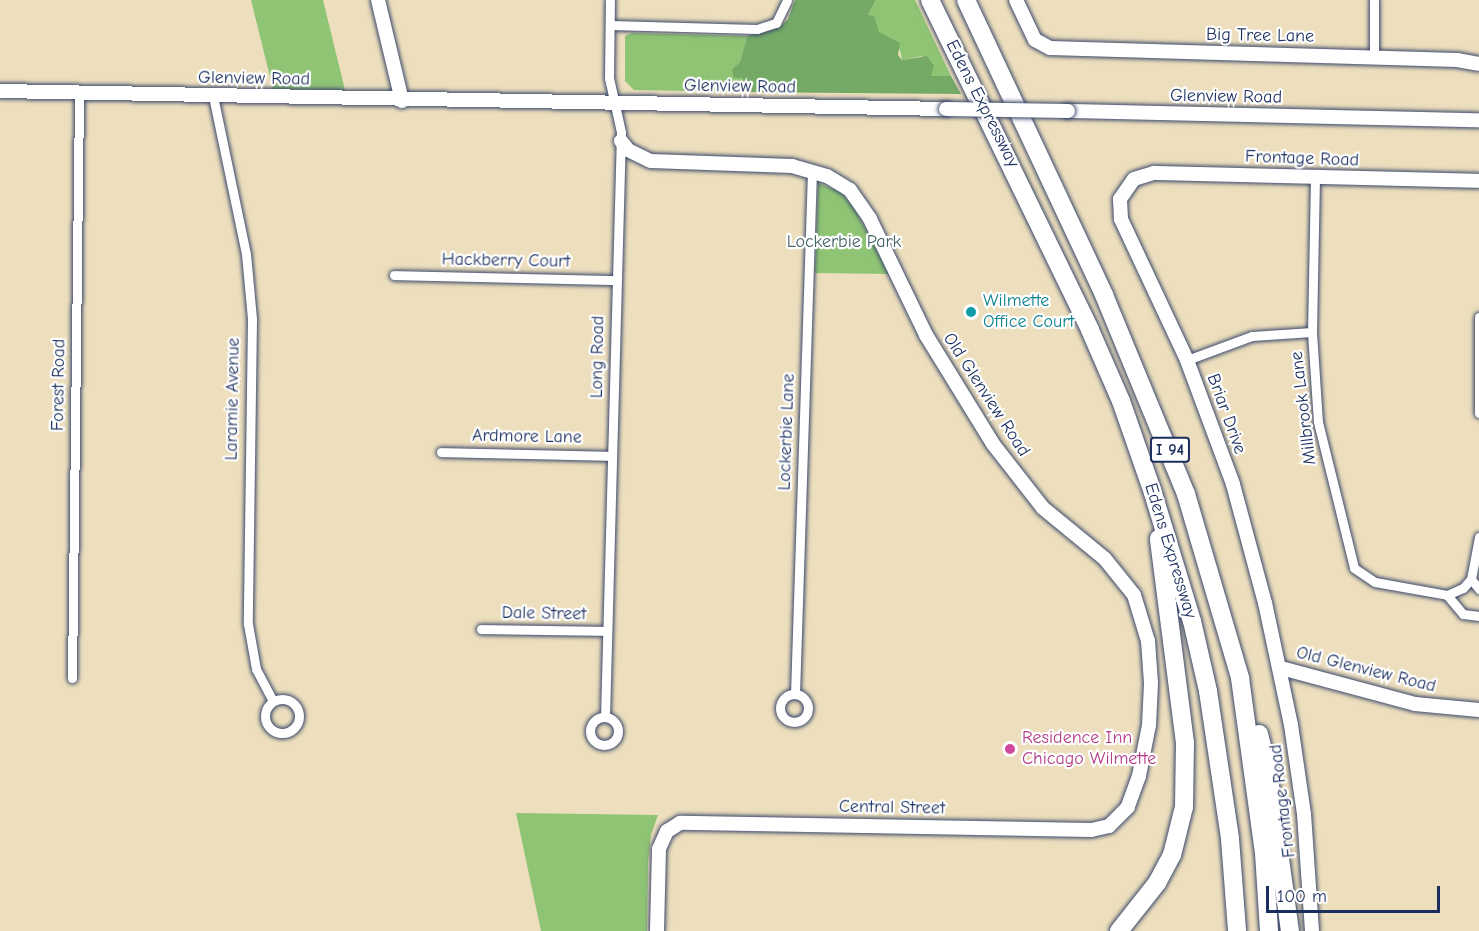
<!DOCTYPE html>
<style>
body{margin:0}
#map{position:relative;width:1479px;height:931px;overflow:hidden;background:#eddfbd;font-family:"Comic Neue",sans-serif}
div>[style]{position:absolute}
.green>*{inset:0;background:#90c475}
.forest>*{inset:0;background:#74aa66}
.roads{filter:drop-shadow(0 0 2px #3a496c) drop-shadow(0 0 2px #3a496c)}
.street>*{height:9px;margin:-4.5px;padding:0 4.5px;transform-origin:4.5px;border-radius:4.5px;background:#fff}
.street>.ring{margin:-4.5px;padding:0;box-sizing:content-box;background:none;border:9px solid #fff;border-radius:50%}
.secondary>*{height:14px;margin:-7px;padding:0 7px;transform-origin:7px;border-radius:7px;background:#fff}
.highway>*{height:18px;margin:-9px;padding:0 9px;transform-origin:9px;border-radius:9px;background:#fff}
.bridges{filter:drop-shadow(0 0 2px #3a496c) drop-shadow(0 0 2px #3a496c)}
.secondary-bridge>*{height:14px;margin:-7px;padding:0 7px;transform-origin:7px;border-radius:7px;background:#fff}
.dots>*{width:16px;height:16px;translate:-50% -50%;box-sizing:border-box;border:3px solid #fff;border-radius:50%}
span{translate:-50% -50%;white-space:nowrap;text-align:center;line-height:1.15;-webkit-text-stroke:4.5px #fff;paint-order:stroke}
.shield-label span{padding:2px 4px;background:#fff;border:2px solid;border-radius:4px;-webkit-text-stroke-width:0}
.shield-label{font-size:16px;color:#1b2f5e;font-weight:700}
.street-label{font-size:18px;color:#1b2f5e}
.park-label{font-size:18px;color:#446366}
.culture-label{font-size:18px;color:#0d838f}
.left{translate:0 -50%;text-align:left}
.hotel-label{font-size:18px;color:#b23c85}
.scale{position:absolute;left:1266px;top:886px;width:174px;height:27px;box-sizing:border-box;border:3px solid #1b2f5e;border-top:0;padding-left:8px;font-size:18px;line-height:21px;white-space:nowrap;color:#1b2f5e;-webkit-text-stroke:4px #fff;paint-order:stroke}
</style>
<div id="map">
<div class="green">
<div style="clip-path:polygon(251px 0,323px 0,345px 90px,273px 89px)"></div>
<div style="clip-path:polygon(876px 0,915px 0,951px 76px,931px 76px,922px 56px,902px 60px,900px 50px,879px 32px,868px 15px)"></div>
<div style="clip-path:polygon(632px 33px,747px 36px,740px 62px,732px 69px,743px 78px,741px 86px,746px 92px,634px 90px,625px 81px,625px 36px)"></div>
<div style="clip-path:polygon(818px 183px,840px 192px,855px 209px,889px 274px,815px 273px)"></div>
<div style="clip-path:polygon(516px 813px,658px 815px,651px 835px,648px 862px,647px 931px,541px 931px)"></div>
</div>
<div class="forest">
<div style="clip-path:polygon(795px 0,876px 0,868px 15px,874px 16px,879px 32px,900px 43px,898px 55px,902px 60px,927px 56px,934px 66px,931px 76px,951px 76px,961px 94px,746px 92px,741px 86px,743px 78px,734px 78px,732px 69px,740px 62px,747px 36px,780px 27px,788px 19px)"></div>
</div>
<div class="roads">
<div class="street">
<div style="left:610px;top:25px;width:147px;rotate:1.6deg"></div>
<div style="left:757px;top:29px;width:20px;rotate:-18deg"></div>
<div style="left:776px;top:23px;width:25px;rotate:-64deg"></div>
<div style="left:1374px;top:56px;width:56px;rotate:-90deg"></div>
<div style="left:213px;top:96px;width:161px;rotate:78.2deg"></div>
<div style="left:246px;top:254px;width:65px;rotate:84.7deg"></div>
<div style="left:252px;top:319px;width:305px;rotate:90.8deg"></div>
<div style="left:248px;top:624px;width:46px;rotate:79.9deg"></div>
<div style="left:256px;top:669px;width:36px;rotate:62deg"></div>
<div style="left:1315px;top:177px;width:155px;rotate:91.1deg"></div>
<div style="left:1312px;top:332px;width:90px;rotate:86.2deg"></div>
<div style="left:1318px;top:422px;width:150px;rotate:76.1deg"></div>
<div style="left:1354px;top:568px;width:25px;rotate:34deg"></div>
<div style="left:1375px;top:582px;width:73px;rotate:10.2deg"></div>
<div style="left:1447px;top:595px;width:17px;rotate:-24deg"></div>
<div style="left:1463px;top:588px;width:12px;rotate:-48deg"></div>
<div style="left:1471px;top:579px;width:43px;rotate:-79.2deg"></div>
<div style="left:394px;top:275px;width:222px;rotate:1.3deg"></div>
<div style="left:1479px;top:317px;width:96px;rotate:90deg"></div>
<div style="left:1187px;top:360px;width:69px;rotate:-20.3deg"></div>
<div style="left:1252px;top:336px;width:60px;rotate:-3.8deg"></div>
<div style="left:441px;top:452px;width:171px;rotate:1.3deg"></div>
<div style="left:1471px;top:579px;width:13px;rotate:51deg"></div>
<div style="left:1447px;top:595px;width:25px;rotate:50deg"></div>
<div style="left:1463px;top:614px;width:16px;rotate:7deg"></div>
<div style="left:481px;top:629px;width:126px;rotate:0.9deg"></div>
<div style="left:72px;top:678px;width:585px;rotate:-89.31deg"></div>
<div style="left:795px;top:694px;width:523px;rotate:-88.14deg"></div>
<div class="ring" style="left:780px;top:694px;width:19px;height:19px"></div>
<div class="ring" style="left:265px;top:699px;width:25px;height:25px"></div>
<div style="left:605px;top:717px;width:585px;rotate:-88.43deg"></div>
<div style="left:621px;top:132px;width:55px;rotate:-102.5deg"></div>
<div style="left:609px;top:78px;width:78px;rotate:-89.3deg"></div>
<div class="ring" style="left:590px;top:717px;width:19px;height:19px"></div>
</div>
<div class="secondary">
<div style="left:378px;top:0;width:104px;rotate:76.6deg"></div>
<div style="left:1016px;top:0;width:44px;rotate:64.6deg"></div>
<div style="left:1035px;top:40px;width:17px;rotate:28deg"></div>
<div style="left:1050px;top:48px;width:407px;rotate:1.7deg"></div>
<div style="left:1457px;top:60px;width:22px;rotate:10deg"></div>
<div style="left:0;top:91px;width:946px;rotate:1.09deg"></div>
<div style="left:1068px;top:111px;width:411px;rotate:1.3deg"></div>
<div style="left:621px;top:141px;width:11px;rotate:52deg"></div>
<div style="left:628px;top:150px;width:25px;rotate:26deg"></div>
<div style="left:651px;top:161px;width:141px;rotate:2deg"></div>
<div style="left:792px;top:166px;width:36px;rotate:16deg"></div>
<div style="left:827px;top:176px;width:27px;rotate:31deg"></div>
<div style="left:850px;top:190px;width:35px;rotate:55deg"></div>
<div style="left:870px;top:219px;width:129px;rotate:64.2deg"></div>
<div style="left:926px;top:335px;width:128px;rotate:58.4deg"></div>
<div style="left:993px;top:444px;width:81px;rotate:52deg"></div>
<div style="left:1043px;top:508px;width:80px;rotate:39.4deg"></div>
<div style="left:1105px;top:559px;width:46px;rotate:51.1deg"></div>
<div style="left:1134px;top:595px;width:48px;rotate:73.1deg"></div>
<div style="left:1148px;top:641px;width:42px;rotate:85.9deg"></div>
<div style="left:1151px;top:683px;width:42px;rotate:92.7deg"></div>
<div style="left:1149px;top:725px;width:52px;rotate:101.1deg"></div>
<div style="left:1139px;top:776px;width:33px;rotate:110deg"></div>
<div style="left:1128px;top:807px;width:27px;rotate:135deg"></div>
<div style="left:1109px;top:826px;width:18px;rotate:167deg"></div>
<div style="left:1091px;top:830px;width:411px;rotate:-179deg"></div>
<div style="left:680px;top:823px;width:15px;rotate:148deg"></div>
<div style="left:667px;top:831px;width:20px;rotate:114deg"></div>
<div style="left:659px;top:849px;width:82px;rotate:91.4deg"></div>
<div style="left:1281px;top:668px;width:139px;rotate:15deg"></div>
<div style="left:1415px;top:704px;width:64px;rotate:5.4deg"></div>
<div style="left:1312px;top:931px;width:117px;rotate:-93.9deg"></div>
<div style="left:1304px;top:814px;width:90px;rotate:-98.3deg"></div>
<div style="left:1291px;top:725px;width:125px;rotate:-102deg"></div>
<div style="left:1265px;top:603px;width:123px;rotate:-105.1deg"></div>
<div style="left:1233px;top:484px;width:132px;rotate:-110.4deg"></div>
<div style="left:1187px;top:360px;width:156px;rotate:-115.1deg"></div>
<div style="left:1121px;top:219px;width:20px;rotate:-93deg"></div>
<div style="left:1120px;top:199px;width:24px;rotate:-55deg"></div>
<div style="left:1134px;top:179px;width:21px;rotate:-17deg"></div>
<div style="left:1154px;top:173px;width:325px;rotate:1.4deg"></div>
</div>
<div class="highway">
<div style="left:930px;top:0;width:367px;rotate:64.1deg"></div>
<div style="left:1090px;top:330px;width:77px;rotate:66.4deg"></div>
<div style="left:1121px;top:401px;width:97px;rotate:70.8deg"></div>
<div style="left:1153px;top:493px;width:134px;rotate:73.1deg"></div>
<div style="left:1192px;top:621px;width:72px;rotate:77.1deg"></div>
<div style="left:1208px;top:691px;width:150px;rotate:81.5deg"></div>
<div style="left:1230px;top:839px;width:92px;rotate:85.6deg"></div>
<div style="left:966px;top:0;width:326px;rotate:64.9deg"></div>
<div style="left:1104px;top:295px;width:215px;rotate:67.6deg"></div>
<div style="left:1186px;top:494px;width:192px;rotate:73.6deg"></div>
<div style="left:1240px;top:678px;width:177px;rotate:82.2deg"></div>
<div style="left:1264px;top:853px;width:78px;rotate:86.3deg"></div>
<div style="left:1259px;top:734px;width:38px;rotate:76deg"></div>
<div style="left:1268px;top:771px;width:162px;rotate:82.2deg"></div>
<div style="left:1119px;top:931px;width:61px;rotate:-51.6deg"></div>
<div style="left:1157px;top:883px;width:32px;rotate:-62deg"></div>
<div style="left:1172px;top:855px;width:49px;rotate:-76deg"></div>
<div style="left:1184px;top:807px;width:64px;rotate:-89.1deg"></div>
<div style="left:1185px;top:743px;width:206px;rotate:-97.3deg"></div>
</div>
</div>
<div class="bridges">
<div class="secondary-bridge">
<div style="left:946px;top:109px;width:122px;rotate:0.9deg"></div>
</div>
</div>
<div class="dots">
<div style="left:971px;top:312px;background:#0f9aa8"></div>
<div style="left:1010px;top:749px;background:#d1479c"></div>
</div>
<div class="shield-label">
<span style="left:1170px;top:450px">I 94</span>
</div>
<div class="street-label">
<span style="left:1260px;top:36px;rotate:1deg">Big Tree Lane</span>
<span style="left:254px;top:79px;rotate:1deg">Glenview Road</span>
<span style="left:740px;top:87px;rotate:1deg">Glenview Road</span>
<span style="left:1226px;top:97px;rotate:1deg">Glenview Road</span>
<span style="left:982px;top:104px;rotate:63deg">Edens Expressway</span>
<span style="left:1302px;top:159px;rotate:2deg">Frontage Road</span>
<span style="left:506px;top:261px;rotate:1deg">Hackberry Court</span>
<span style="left:598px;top:357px;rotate:-89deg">Long Road</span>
<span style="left:59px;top:385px;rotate:-89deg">Forest Road</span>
<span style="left:986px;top:395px;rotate:57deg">Old Glenview Road</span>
<span style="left:233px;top:399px;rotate:-89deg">Laramie Avenue</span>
<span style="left:1304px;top:408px;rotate:-97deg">Millbrook Lane</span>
<span style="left:1226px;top:414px;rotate:70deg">Briar Drive</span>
<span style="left:787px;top:432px;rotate:-88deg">Lockerbie Lane</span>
<span style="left:527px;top:437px;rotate:1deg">Ardmore Lane</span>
<span style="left:1170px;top:551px;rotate:73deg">Edens Expressway</span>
<span style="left:544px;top:614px;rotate:1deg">Dale Street</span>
<span style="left:1366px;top:670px;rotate:14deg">Old Glenview Road</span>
<span style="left:1283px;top:801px;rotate:-97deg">Frontage Road</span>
<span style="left:892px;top:808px;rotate:1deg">Central Street</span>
</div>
<div class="park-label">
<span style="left:844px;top:242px">Lockerbie Park</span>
</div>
<div class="culture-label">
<span class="left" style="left:983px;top:312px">Wilmette<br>Office Court</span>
</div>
<div class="hotel-label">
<span class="left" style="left:1022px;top:749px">Residence Inn<br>Chicago Wilmette</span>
</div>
<div class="scale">100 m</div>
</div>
